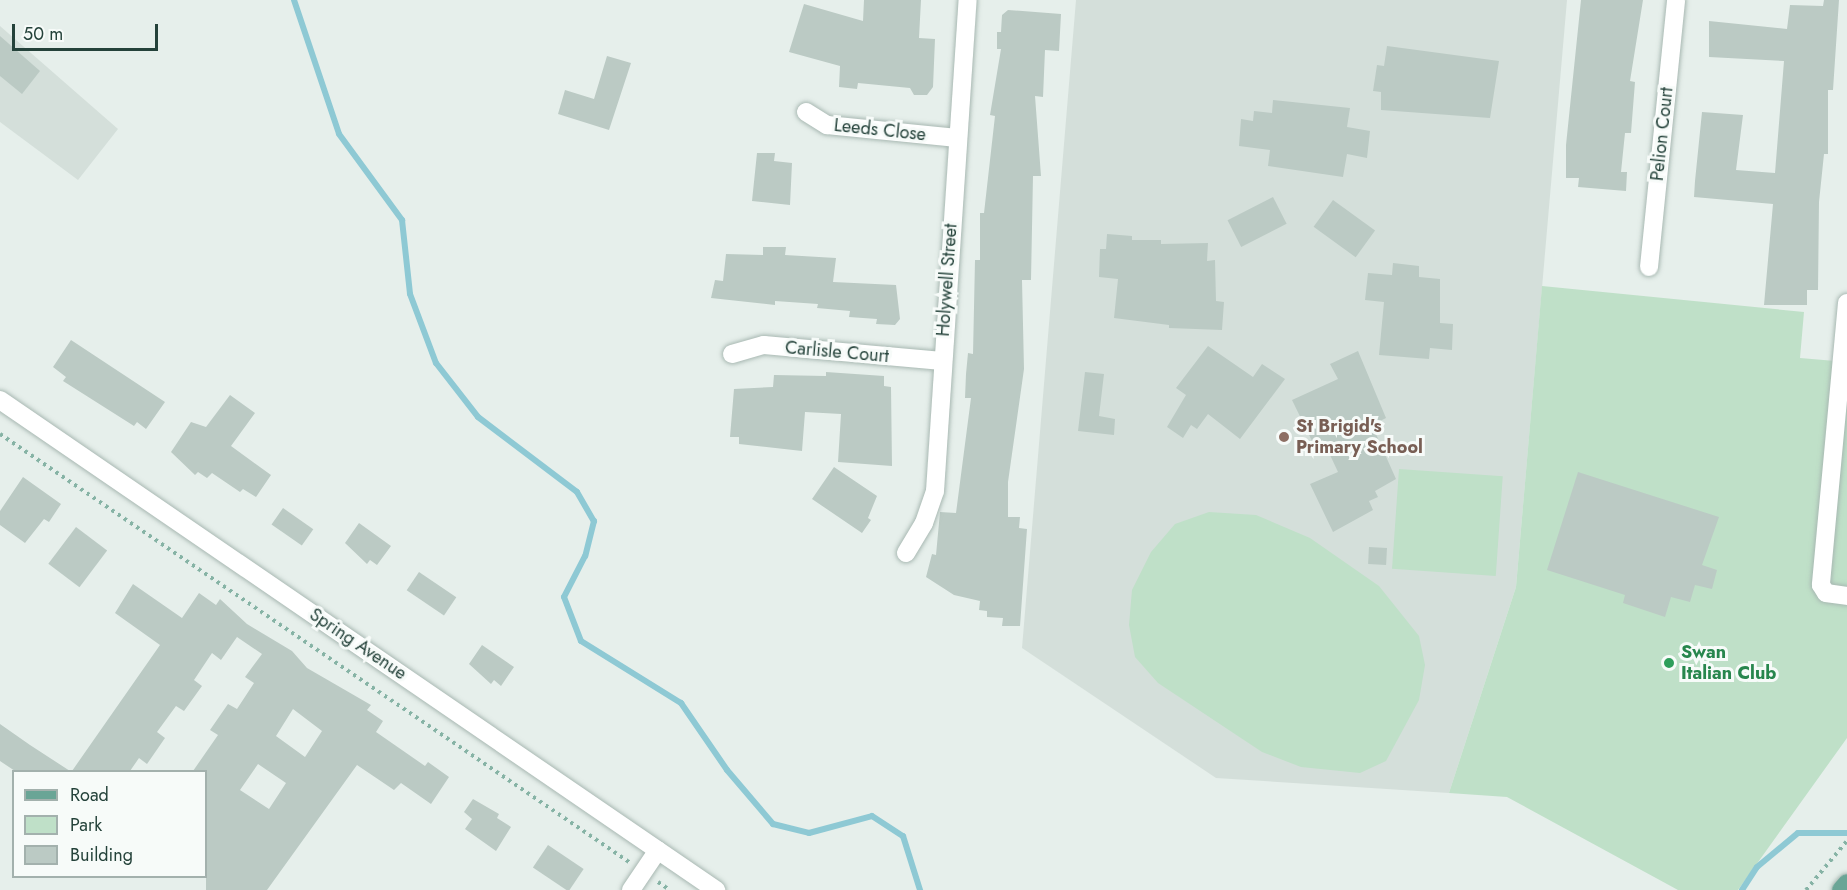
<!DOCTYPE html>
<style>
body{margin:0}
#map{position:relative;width:1847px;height:890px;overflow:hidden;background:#e6efeb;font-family:Jost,sans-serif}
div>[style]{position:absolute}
.built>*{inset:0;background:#d4dfda}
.green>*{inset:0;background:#bfe0c8;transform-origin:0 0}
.stream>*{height:6px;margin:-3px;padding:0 3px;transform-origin:3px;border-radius:3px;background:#8ec9d4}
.building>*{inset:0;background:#bbcac4;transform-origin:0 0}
.path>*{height:4px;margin-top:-2px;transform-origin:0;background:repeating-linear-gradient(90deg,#86b3a5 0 3px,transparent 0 7.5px)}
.roads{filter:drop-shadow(0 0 2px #a8b8b2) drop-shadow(0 0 2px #a8b8b2)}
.minor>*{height:18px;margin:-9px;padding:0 9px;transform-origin:9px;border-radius:9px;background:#fff}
.primary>*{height:18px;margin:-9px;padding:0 9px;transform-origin:9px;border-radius:9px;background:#6aa596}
.dots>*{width:16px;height:16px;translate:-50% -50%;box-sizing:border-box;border:3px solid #f7fbf9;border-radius:50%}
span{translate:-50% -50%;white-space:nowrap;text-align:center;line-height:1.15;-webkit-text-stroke:6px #f7fbf9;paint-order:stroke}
.street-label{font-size:18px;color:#24423a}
.education-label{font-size:18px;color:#785e54;font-weight:700}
.left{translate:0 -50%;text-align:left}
.leisure-label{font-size:18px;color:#27864d;font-weight:700}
.legend{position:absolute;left:12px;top:770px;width:195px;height:108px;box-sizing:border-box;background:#f7fbf9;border:2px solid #a3b1ad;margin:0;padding:8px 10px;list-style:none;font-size:18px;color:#24423a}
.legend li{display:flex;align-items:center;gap:12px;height:30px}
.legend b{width:30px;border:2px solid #a3b1ad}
.scale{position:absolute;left:12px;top:24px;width:146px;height:27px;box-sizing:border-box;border:3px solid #24423a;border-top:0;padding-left:8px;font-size:18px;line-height:21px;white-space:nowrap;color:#24423a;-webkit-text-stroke:4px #f7fbf9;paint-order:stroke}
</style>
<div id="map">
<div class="built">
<div style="clip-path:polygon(1076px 0,1567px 0,1516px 587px,1449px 793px,1216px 778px,1022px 648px)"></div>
<div style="clip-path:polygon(0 26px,118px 129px,78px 180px,0 122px)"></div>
</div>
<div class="green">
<div style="clip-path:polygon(1542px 286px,1804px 312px,1800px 358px,1847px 362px,1847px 738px,1738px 890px,1678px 890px,1507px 797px,1449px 793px,1516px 587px)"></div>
<div style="left:1399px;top:469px;width:104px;height:100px;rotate:4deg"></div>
<div style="clip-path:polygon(1209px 512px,1256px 515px,1310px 538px,1379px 586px,1419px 636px,1425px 665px,1419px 700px,1386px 761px,1360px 773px,1301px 767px,1262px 752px,1158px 683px,1135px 657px,1129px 625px,1132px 590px,1151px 552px,1175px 524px)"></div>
</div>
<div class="stream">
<div style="left:294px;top:0;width:141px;rotate:71.4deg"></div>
<div style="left:339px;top:134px;width:107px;rotate:53.8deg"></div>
<div style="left:402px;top:220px;width:74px;rotate:83.8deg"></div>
<div style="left:410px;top:294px;width:74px;rotate:69.4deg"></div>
<div style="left:436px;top:363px;width:68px;rotate:52.1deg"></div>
<div style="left:478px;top:417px;width:124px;rotate:37.1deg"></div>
<div style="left:577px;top:492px;width:34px;rotate:60deg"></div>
<div style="left:594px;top:521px;width:36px;rotate:104deg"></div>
<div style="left:585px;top:556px;width:46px;rotate:117.1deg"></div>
<div style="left:564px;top:597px;width:47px;rotate:68.9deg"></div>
<div style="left:581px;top:641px;width:118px;rotate:31.8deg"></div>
<div style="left:681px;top:703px;width:81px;rotate:55.5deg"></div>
<div style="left:727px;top:770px;width:71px;rotate:49.6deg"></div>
<div style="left:773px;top:824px;width:37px;rotate:14deg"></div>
<div style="left:809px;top:833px;width:65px;rotate:-15.1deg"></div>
<div style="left:872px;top:816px;width:37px;rotate:33deg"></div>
<div style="left:903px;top:836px;width:57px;rotate:72.5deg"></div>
<div style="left:1742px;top:890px;width:27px;rotate:-57deg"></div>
<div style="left:1757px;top:867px;width:53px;rotate:-39.7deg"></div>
<div style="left:1798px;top:833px;width:49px"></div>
</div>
<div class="building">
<div style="clip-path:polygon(864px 0,921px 0,919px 38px,935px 39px,933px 87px,927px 95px,914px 95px,910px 88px,858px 83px,857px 89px,839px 87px,840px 66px,789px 52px,804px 4px,863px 21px)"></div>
<div style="clip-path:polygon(1581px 0,1643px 0,1630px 81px,1635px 82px,1631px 133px,1625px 133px,1621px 172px,1627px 172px,1626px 191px,1578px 187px,1579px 178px,1566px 178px,1566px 145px)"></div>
<div style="clip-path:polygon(1824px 0,1839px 0,1833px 90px,1828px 90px,1828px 154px,1824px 154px,1819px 202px,1818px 290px,1807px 290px,1807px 305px,1764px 305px,1773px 204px,1694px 197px,1695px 181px,1702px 112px,1743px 115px,1736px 170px,1775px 173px,1784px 61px,1709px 57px,1709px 21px,1787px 29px,1790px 5px,1823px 6px)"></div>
<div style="clip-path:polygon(1008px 10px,1061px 14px,1059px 51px,1045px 50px,1043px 97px,1035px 96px,1041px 176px,1033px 176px,1031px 280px,1022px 280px,1024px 369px,1008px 482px,1008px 517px,1020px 517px,1019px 528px,1027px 529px,1020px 626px,1002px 626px,1003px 618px,987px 617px,987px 611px,979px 610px,980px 601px,954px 595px,926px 577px,932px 554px,936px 555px,940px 512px,956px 513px,971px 398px,965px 398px,966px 374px,968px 353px,973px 354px,975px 260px,980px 260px,980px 213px,984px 213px,995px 116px,990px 115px,1001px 49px,997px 49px,997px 32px,1001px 32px,1002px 15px)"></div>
<div style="clip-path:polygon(0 36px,40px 71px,22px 94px,0 76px)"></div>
<div style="clip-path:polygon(1387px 46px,1499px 61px,1490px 118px,1381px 110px,1381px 92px,1373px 91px,1377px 65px,1384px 66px)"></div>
<div style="clip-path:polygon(607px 56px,631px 63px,609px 130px,558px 114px,565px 90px,594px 99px)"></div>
<div style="clip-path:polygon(1273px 100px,1350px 108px,1347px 127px,1370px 131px,1367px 158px,1347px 154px,1343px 177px,1268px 166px,1270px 150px,1239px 146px,1241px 119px,1253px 121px,1254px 111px,1272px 113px)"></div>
<div style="clip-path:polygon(757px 153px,775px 153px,774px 161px,792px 163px,790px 205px,752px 201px)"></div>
<div style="left:1273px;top:197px;width:30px;height:51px;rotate:63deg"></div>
<div style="left:1333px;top:200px;width:52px;height:33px;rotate:36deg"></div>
<div style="clip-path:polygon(1107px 234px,1132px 236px,1132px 240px,1161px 240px,1161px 244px,1208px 243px,1207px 261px,1215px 260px,1216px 301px,1224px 302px,1222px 330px,1169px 328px,1169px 325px,1114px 318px,1118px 279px,1099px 277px,1100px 249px,1106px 249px)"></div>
<div style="clip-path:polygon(763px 247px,786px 247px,785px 255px,836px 258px,833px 282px,896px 285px,900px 319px,895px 325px,876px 324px,877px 319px,849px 317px,850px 311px,817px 308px,818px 304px,775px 301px,775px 305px,711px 298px,715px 280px,723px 281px,726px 254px,763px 255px)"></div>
<div style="clip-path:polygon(1393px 263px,1419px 266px,1419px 277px,1440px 279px,1440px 323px,1453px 324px,1452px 350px,1430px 348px,1429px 359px,1379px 355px,1384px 302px,1365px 300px,1368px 273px,1392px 275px)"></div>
<div style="clip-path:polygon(71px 340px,165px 402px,146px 429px,137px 422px,134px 426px,63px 381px,66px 377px,53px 367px)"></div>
<div style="clip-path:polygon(1208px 346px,1253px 377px,1262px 364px,1285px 379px,1240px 439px,1208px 414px,1197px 429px,1191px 425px,1183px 438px,1167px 427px,1186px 395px,1176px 388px)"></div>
<div style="clip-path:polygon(1358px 351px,1386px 418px,1372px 425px,1396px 479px,1375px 491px,1378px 497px,1369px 501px,1373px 510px,1333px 532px,1310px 484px,1338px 472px,1323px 440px,1313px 443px,1292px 400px,1338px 379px,1330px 364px)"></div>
<div style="clip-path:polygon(826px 372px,884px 376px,884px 386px,891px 387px,892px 466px,838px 462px,841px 414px,805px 412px,802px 451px,739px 444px,739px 437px,730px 437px,734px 389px,773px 387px,774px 375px,826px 376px)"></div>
<div style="clip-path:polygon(1085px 372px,1104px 374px,1099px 416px,1115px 419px,1114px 435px,1078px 431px)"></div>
<div style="clip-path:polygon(230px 395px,255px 413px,231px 446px,271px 475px,256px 497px,243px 489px,240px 492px,212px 473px,207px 478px,198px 472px,195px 475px,171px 452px,191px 422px,206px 427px)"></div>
<div style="clip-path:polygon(834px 467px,877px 496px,868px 518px,871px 520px,862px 533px,812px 499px)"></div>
<div style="clip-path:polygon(1578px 472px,1719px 517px,1702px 565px,1717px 570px,1712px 589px,1695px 585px,1690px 602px,1671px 597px,1665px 617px,1623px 603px,1625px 595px,1547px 570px)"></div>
<div style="clip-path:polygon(23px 477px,61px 504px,49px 522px,44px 519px,25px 543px,0 525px,0 511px)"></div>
<div style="left:283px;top:508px;width:37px;height:20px;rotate:35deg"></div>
<div style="clip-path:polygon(359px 523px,391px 546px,377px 565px,370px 560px,367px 564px,345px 543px)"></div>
<div style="left:76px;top:527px;width:39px;height:46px;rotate:37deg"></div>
<div style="left:1369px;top:547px;width:18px;height:17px;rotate:3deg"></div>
<div style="left:419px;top:572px;width:45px;height:22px;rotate:34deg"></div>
<div style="clip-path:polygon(evenodd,133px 584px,182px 618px,199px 593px,216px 605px,220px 599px,247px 624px,292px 651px,307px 668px,371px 705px,367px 710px,383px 721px,376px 732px,425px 766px,428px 762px,449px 777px,431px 804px,401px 783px,394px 790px,357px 765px,267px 890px,206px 890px,206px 771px,193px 771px,218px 735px,210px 730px,228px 704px,237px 709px,254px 683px,245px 677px,262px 654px,237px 637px,221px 660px,212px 653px,194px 680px,202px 686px,184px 711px,176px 706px,157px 732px,165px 738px,147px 764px,139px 758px,130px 771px,72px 771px,160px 645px,115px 613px,133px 584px,293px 709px,322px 731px,305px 757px,276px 736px,293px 709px,133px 584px,258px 764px,286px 783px,269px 809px,240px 790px,258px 764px)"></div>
<div style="clip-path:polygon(482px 645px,514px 667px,501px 686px,494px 680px,491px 684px,469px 664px)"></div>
<div style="clip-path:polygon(0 724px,30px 745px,70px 771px,15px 771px,0 761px)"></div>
<div style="clip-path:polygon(473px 799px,499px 814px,497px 818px,511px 827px,496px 851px,465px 829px,472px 819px,464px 812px)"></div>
<div style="left:548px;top:845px;width:43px;height:27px;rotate:34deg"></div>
</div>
<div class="path">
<div style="left:0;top:434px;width:761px;rotate:34.23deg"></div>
<div style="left:658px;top:882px;width:14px;rotate:34deg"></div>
<div style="left:1806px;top:890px;width:64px;rotate:-50.1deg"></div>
</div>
<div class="roads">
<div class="minor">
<div style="left:806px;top:112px;width:25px;rotate:32deg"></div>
<div style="left:827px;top:125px;width:131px;rotate:5.7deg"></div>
<div style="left:1649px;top:267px;width:268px;rotate:-84.2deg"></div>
<div style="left:1847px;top:303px;width:283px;rotate:95.3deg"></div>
<div style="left:1821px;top:585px;width:9px;rotate:58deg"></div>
<div style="left:1826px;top:593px;width:21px;rotate:8deg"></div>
<div style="left:732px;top:354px;width:33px;rotate:-16deg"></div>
<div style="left:764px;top:345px;width:179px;rotate:5.1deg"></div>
<div style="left:0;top:400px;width:868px;rotate:34.39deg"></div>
<div style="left:906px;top:553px;width:35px;rotate:-59deg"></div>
<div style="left:924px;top:523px;width:34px;rotate:-71deg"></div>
<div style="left:935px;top:491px;width:492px;rotate:-86.2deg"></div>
<div style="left:631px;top:890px;width:48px;rotate:-56deg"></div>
</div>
<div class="primary">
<div style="left:1841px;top:890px;width:9px;rotate:-49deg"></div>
</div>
</div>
<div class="dots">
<div style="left:1284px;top:437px;background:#8d6e63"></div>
<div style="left:1669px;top:663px;background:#2e9e5b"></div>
</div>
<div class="street-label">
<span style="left:880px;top:130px;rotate:6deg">Leeds Close</span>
<span style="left:1662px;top:134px;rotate:-84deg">Pelion Court</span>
<span style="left:947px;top:280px;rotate:-86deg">Holywell Street</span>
<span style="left:837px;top:352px;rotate:5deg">Carlisle Court</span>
<span style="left:358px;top:644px;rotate:34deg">Spring Avenue</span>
</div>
<div class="education-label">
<span class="left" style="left:1296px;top:437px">St Brigid's<br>Primary School</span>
</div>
<div class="leisure-label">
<span class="left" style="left:1681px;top:663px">Swan<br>Italian Club</span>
</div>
<ul class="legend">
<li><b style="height:8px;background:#6aa596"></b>Road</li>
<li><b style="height:16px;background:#bfe0c8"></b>Park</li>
<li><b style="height:16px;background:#bbcac4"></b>Building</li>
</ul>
<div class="scale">50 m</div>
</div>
